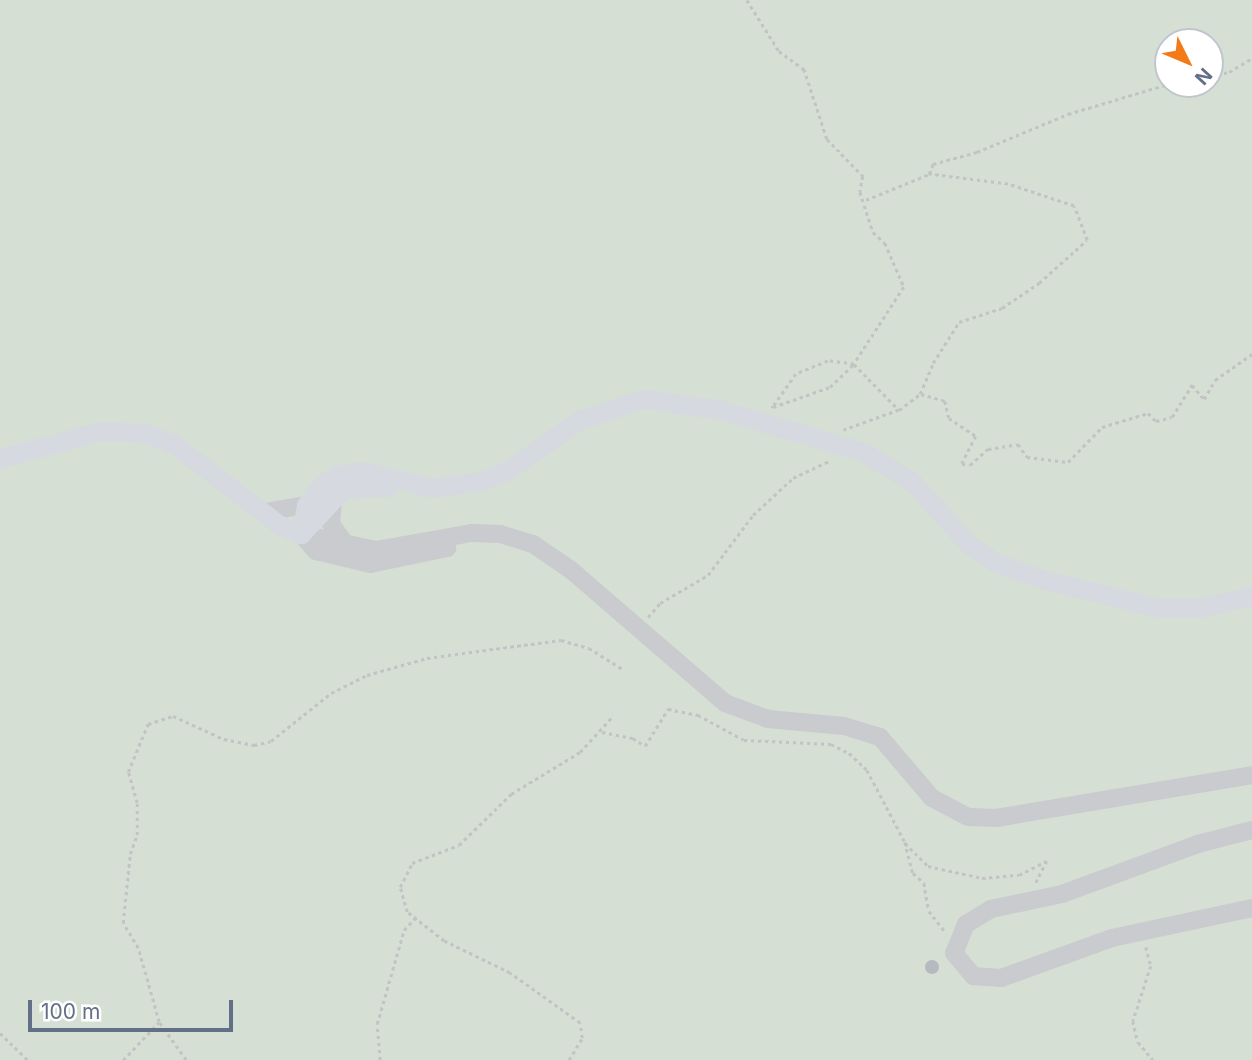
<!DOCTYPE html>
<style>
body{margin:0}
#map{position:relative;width:1252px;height:1060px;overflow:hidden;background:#f6f7f3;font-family:Inter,sans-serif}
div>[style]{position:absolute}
.green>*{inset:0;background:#d5dfd3}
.building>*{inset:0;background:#b5bac1}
.round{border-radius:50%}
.path>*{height:2.5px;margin-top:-1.25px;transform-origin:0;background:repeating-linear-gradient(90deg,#c2c3c5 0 3.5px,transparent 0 7px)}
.tertiary>*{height:18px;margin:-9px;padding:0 9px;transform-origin:9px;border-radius:9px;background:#c9cbcf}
.secondary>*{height:19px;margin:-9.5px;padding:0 9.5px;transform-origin:9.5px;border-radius:9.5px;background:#d6d9df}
span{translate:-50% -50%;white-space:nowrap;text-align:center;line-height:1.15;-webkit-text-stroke:7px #fff;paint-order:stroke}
.north{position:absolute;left:1154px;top:28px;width:70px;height:70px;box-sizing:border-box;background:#fff;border:2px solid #c1c5cf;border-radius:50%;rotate:133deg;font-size:19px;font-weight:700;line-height:28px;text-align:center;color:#636f87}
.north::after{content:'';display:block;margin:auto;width:24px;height:32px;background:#f37a17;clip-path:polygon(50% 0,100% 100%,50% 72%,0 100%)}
.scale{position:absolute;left:28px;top:1000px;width:205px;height:32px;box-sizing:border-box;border:4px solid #636f87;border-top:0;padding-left:9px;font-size:21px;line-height:24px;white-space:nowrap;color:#636f87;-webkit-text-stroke:5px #fff;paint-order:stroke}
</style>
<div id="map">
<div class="green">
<div style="clip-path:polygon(evenodd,0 0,1252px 0,1252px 1060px,0 1060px,0 0,1168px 42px,1210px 42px,1210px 84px,1168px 84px,1168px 42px)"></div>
</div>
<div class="building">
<div class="round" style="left:925px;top:960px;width:14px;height:14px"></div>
</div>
<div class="path">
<div style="left:747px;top:0;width:60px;rotate:57.9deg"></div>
<div style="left:779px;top:51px;width:31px;rotate:36deg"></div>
<div style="left:804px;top:69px;width:74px;rotate:71.8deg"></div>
<div style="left:827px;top:139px;width:52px;rotate:45.8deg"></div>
<div style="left:863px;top:176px;width:16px;rotate:101deg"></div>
<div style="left:860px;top:192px;width:42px;rotate:72deg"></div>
<div style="left:873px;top:232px;width:16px;rotate:43deg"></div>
<div style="left:885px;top:243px;width:48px;rotate:66.6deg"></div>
<div style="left:904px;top:287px;width:92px;rotate:123deg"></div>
<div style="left:854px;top:364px;width:64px;rotate:45.6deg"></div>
<div style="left:899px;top:410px;width:59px;rotate:160deg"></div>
<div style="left:1210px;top:76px;width:19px;rotate:-12deg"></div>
<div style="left:1229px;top:72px;width:27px;rotate:-31deg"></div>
<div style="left:866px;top:200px;width:68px;rotate:-22.4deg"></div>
<div style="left:921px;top:394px;width:25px;rotate:16deg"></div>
<div style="left:945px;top:401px;width:17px;rotate:77deg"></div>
<div style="left:949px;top:418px;width:32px;rotate:34deg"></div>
<div style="left:976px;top:436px;width:31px;rotate:117deg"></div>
<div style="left:962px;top:464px;width:8px;rotate:7deg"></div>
<div style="left:970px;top:465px;width:24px;rotate:-42deg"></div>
<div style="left:988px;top:449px;width:30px;rotate:-9deg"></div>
<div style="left:1018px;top:444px;width:16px;rotate:55deg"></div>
<div style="left:1027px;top:457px;width:41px;rotate:7deg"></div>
<div style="left:1068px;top:462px;width:49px;rotate:-45.8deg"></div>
<div style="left:1102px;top:427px;width:48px;rotate:-16.9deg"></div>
<div style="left:1148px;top:413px;width:11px;rotate:45deg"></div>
<div style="left:1156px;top:421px;width:16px;rotate:-14deg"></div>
<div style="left:1172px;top:417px;width:38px;rotate:-58deg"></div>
<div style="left:1192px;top:385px;width:18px;rotate:49deg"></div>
<div style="left:1204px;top:399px;width:22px;rotate:-60deg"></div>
<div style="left:1215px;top:380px;width:45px;rotate:-35.1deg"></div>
<div style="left:771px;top:407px;width:2px"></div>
<div style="left:773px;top:407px;width:60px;rotate:-19.3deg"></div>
<div style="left:830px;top:387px;width:33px;rotate:-44deg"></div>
<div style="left:854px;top:364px;width:26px;rotate:-173deg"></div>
<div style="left:828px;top:361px;width:35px;rotate:158deg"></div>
<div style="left:796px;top:374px;width:40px;rotate:124.9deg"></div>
<div style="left:899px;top:410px;width:26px;rotate:-37deg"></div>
<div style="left:920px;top:394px;width:34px;rotate:-67deg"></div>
<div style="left:933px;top:363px;width:49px;rotate:-57.6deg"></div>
<div style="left:959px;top:322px;width:45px;rotate:-18deg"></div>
<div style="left:1002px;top:308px;width:45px;rotate:-34deg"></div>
<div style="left:1039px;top:283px;width:64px;rotate:-41.9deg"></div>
<div style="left:1087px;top:240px;width:36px;rotate:-111deg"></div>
<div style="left:1074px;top:206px;width:70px;rotate:-161.6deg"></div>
<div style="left:1008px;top:184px;width:80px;rotate:-172.8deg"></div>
<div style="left:929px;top:174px;width:11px;rotate:-68deg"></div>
<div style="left:933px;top:164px;width:46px;rotate:-15.3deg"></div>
<div style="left:977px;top:152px;width:99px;rotate:-22.7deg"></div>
<div style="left:1068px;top:114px;width:104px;rotate:-16.7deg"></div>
<div style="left:648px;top:617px;width:18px;rotate:-49deg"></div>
<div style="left:660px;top:603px;width:56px;rotate:-30.3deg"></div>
<div style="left:708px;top:575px;width:75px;rotate:-53.1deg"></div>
<div style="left:753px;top:515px;width:54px;rotate:-42.8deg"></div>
<div style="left:793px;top:478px;width:42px;rotate:-25.3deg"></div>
<div style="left:602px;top:732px;width:32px;rotate:11deg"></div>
<div style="left:633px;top:738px;width:14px;rotate:34deg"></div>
<div style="left:645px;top:746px;width:44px;rotate:-58.1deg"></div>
<div style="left:668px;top:709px;width:31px;rotate:11deg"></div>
<div style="left:698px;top:715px;width:52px;rotate:28.5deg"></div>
<div style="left:744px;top:740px;width:87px;rotate:2.6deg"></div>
<div style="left:831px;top:744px;width:20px;rotate:27deg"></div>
<div style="left:849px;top:753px;width:25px;rotate:43deg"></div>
<div style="left:867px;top:770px;width:81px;rotate:62.2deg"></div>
<div style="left:905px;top:842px;width:32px;rotate:76deg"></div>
<div style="left:913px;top:873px;width:15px;rotate:42deg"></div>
<div style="left:924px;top:883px;width:28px;rotate:80deg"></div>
<div style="left:929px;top:911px;width:28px;rotate:52deg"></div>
<div style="left:905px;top:843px;width:33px;rotate:45deg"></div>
<div style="left:928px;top:866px;width:55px;rotate:12.5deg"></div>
<div style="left:982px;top:878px;width:37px;rotate:-5deg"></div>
<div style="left:1019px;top:875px;width:31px;rotate:-27deg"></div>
<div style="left:1047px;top:861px;width:25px;rotate:117deg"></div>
<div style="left:1146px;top:947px;width:20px;rotate:75deg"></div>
<div style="left:1151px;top:966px;width:58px;rotate:108.1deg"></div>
<div style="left:1133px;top:1021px;width:22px;rotate:77deg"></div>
<div style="left:1138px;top:1042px;width:23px;rotate:50deg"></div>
<div style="left:0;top:1033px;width:39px;rotate:44deg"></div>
<div style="left:123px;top:1060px;width:52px;rotate:-46.5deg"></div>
<div style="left:186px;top:1060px;width:47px;rotate:-125.4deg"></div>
<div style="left:159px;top:1022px;width:77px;rotate:-105.8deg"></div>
<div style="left:138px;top:948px;width:29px;rotate:-121deg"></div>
<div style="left:123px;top:923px;width:69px;rotate:-84.2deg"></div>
<div style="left:130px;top:854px;width:20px;rotate:-70deg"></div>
<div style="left:137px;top:835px;width:32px;rotate:-90deg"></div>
<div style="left:137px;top:803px;width:32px;rotate:-106deg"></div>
<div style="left:128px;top:772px;width:52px;rotate:-67.4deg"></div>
<div style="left:148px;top:724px;width:26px;rotate:-18deg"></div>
<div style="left:173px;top:716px;width:56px;rotate:24.3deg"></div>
<div style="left:224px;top:739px;width:31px;rotate:11deg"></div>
<div style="left:254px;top:745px;width:17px;rotate:-13deg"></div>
<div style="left:271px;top:741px;width:77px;rotate:-38.7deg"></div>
<div style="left:331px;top:693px;width:40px;rotate:-26.6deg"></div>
<div style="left:367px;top:675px;width:62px;rotate:-15.8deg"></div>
<div style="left:427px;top:658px;width:135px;rotate:-7.7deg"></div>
<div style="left:561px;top:640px;width:29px;rotate:16deg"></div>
<div style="left:589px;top:648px;width:39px;rotate:32deg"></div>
<div style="left:380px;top:1060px;width:36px;rotate:-95deg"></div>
<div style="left:377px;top:1024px;width:98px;rotate:-74deg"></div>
<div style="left:404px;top:930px;width:16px;rotate:-47deg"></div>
<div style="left:569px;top:1060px;width:26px;rotate:-59deg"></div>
<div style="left:582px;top:1038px;width:15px;rotate:-98deg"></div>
<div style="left:580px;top:1023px;width:86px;rotate:-144.5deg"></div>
<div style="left:510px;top:973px;width:73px;rotate:-154.1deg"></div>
<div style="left:444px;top:941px;width:47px;rotate:-141.9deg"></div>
<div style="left:407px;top:912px;width:26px;rotate:-106deg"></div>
<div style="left:400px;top:887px;width:27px;rotate:-63deg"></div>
<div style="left:412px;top:863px;width:50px;rotate:-21deg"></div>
<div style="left:459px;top:845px;width:73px;rotate:-44.4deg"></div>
<div style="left:511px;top:794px;width:81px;rotate:-31.3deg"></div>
<div style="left:580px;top:752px;width:49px;rotate:-47.5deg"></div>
</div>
<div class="tertiary">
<div style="left:333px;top:501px;width:23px;rotate:95deg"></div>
<div style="left:331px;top:524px;width:26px;rotate:54deg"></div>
<div style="left:265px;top:512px;width:42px;rotate:-9.7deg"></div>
<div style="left:301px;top:534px;width:77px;rotate:12deg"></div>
<div style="left:376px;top:550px;width:97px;rotate:-10.1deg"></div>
<div style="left:471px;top:533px;width:29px;rotate:2deg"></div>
<div style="left:500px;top:534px;width:34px;rotate:17deg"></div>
<div style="left:533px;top:544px;width:46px;rotate:34.4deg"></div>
<div style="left:571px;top:570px;width:203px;rotate:40.8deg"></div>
<div style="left:725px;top:703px;width:46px;rotate:20.4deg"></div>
<div style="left:768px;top:719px;width:76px;rotate:5.3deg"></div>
<div style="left:844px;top:726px;width:38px;rotate:17deg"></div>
<div style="left:880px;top:737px;width:80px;rotate:49.6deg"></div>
<div style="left:932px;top:798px;width:41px;rotate:27.8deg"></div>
<div style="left:968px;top:817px;width:28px;rotate:2deg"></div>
<div style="left:996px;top:818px;width:260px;rotate:-9.5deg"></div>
<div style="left:301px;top:534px;width:23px;rotate:49deg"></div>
<div style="left:316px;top:551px;width:56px;rotate:13.5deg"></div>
<div style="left:370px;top:564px;width:79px;rotate:-11.7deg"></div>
<div style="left:1252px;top:830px;width:56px;rotate:165.5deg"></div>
<div style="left:1198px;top:844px;width:145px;rotate:159.8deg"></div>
<div style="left:1062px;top:894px;width:73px;rotate:168.1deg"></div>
<div style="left:991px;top:909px;width:29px;rotate:149deg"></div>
<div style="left:966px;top:924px;width:31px;rotate:112deg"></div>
<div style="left:954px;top:953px;width:30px;rotate:50deg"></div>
<div style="left:973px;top:976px;width:28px;rotate:4deg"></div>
<div style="left:1001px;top:978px;width:118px;rotate:-19.8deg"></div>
<div style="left:1112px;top:938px;width:143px;rotate:-12.1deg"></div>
</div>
<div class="secondary">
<div style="left:0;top:458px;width:106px;rotate:-14.8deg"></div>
<div style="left:102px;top:431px;width:42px;rotate:2.7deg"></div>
<div style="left:144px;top:433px;width:30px;rotate:20deg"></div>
<div style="left:172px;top:443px;width:137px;rotate:37.3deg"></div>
<div style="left:281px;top:526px;width:22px;rotate:22deg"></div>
<div style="left:301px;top:534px;width:29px;rotate:-80deg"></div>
<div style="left:306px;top:505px;width:22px;rotate:-54deg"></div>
<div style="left:319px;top:487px;width:22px;rotate:-34deg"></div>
<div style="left:337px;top:475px;width:26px;rotate:-9deg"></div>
<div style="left:363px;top:471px;width:72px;rotate:13.7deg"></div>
<div style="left:433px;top:488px;width:49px;rotate:-8.3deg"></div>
<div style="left:481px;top:481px;width:28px;rotate:-21deg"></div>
<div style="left:507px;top:471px;width:88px;rotate:-35.3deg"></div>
<div style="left:579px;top:420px;width:67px;rotate:-18.2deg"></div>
<div style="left:643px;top:399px;width:80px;rotate:7.9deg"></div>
<div style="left:722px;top:410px;width:147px;rotate:16.6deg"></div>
<div style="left:863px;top:452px;width:56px;rotate:31.1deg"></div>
<div style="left:911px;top:481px;width:86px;rotate:47.4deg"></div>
<div style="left:969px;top:544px;width:31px;rotate:36deg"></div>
<div style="left:994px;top:562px;width:54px;rotate:19.4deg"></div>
<div style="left:1045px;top:580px;width:115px;rotate:13.6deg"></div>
<div style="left:1157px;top:607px;width:40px;rotate:1.4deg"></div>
<div style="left:1197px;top:608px;width:56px;rotate:-12.3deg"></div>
<div style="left:301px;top:534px;width:62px;rotate:-47deg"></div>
<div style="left:343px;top:489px;width:45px;rotate:-2.5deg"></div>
</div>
<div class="north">N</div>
<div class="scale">100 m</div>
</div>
